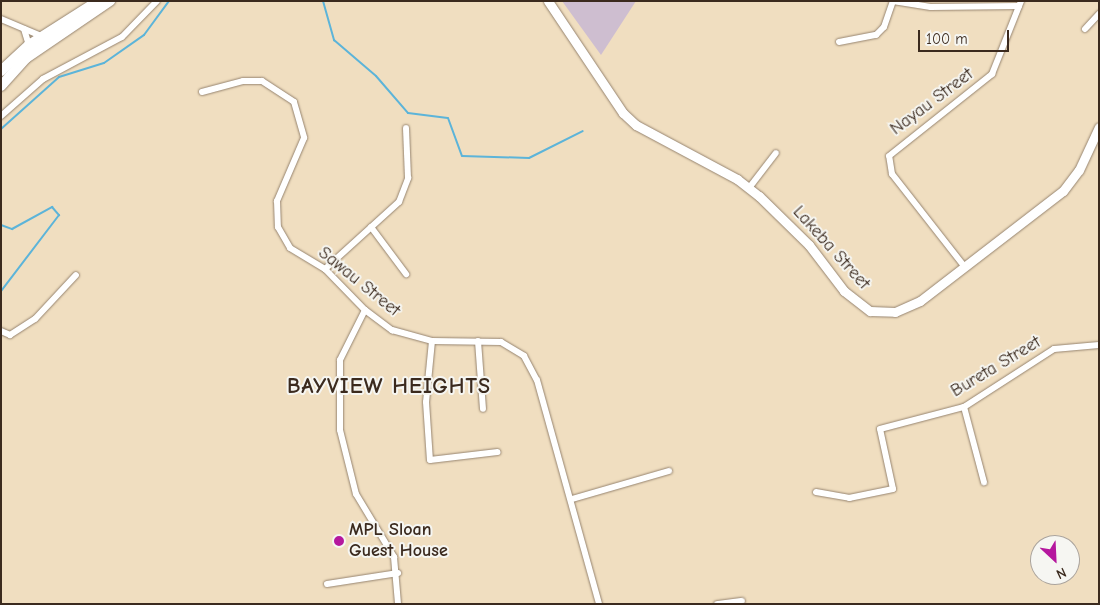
<!DOCTYPE html>
<style>
body{margin:0}
#map{position:relative;width:1100px;height:605px;overflow:hidden;background:#f0dec0;font-family:"Comic Neue",sans-serif}
div>[style]{position:absolute}
.industrial>*{inset:0;background:#cebed0}
.stream>*{height:2px;margin:-1px;padding:0 1px;transform-origin:1px;border-radius:1px;background:#5cb4d9}
.roads{filter:drop-shadow(0 0 1px #96846f) drop-shadow(0 0 1px #96846f)}
.minor>*{height:6px;margin:-3px;padding:0 3px;transform-origin:3px;border-radius:3px;background:#fff}
.major>*{height:9px;margin:-4.5px;padding:0 4.5px;transform-origin:4.5px;border-radius:4.5px;background:#fff}
.highway>*{height:10px;margin:-5px;padding:0 5px;transform-origin:5px;border-radius:5px;background:#fff}
.dots>*{width:14px;height:14px;translate:-50% -50%;box-sizing:border-box;border:2px solid #f6f6f2;border-radius:50%}
span{translate:-50% -50%;white-space:nowrap;text-align:center;line-height:1.15;-webkit-text-stroke:4px #f6f6f2;paint-order:stroke}
.street-label{font-size:18px;color:#3b2a1e}
.poi-label{font-size:18px;color:#3b2a1e;font-weight:700}
.left{translate:0 -50%;text-align:left}
.district-label{font-size:22px;color:#3b2a1e;font-weight:700;letter-spacing:1px}
.frame{position:absolute;inset:0;border:2px solid #3b2a1e;pointer-events:none}
.north{position:absolute;left:1030px;top:535px;width:50px;height:50px;box-sizing:border-box;background:#f6f6f2;border:1px solid #aba49d;border-radius:50%;rotate:155deg;font-size:14px;font-weight:700;line-height:20px;text-align:center;color:#3b2a1e}
.north::after{content:'';display:block;margin:auto;width:18px;height:22px;background:#b5179e;clip-path:polygon(50% 0,100% 100%,50% 72%,0 100%)}
.scale{position:absolute;left:918px;top:30px;width:91px;height:22px;box-sizing:border-box;border:2px solid #3b2a1e;border-top:0;padding-left:6px;font-size:15px;line-height:18px;white-space:nowrap;color:#3b2a1e;-webkit-text-stroke:4px #f6f6f2;paint-order:stroke}
</style>
<div id="map">
<div class="industrial">
<div style="clip-path:polygon(562px 1px,636px 1px,601px 55px)"></div>
</div>
<div class="stream">
<div style="left:323px;top:1px;width:41px;rotate:74.2deg"></div>
<div style="left:334px;top:40px;width:55px;rotate:40.6deg"></div>
<div style="left:376px;top:76px;width:49px;rotate:49.1deg"></div>
<div style="left:408px;top:113px;width:40px;rotate:7.1deg"></div>
<div style="left:448px;top:118px;width:40px;rotate:69.8deg"></div>
<div style="left:462px;top:156px;width:67px;rotate:1.7deg"></div>
<div style="left:529px;top:158px;width:60px;rotate:-26.6deg"></div>
<div style="left:1px;top:129px;width:78px;rotate:-41.9deg"></div>
<div style="left:59px;top:77px;width:47px;rotate:-17.3deg"></div>
<div style="left:104px;top:63px;width:49px;rotate:-35deg"></div>
<div style="left:144px;top:35px;width:42px;rotate:-53.7deg"></div>
<div style="left:1px;top:225px;width:12px;rotate:20deg"></div>
<div style="left:12px;top:229px;width:46px;rotate:-28.8deg"></div>
<div style="left:52px;top:207px;width:11px;rotate:49deg"></div>
<div style="left:59px;top:215px;width:96px;rotate:127.3deg"></div>
</div>
<div class="roads">
<div class="minor">
<div style="left:893px;top:1px;width:38px;rotate:9deg"></div>
<div style="left:931px;top:7px;width:88px;rotate:-0.7deg"></div>
<div style="left:1px;top:19px;width:43px;rotate:23deg"></div>
<div style="left:24px;top:29px;width:17px;rotate:73deg"></div>
<div style="left:1085px;top:29px;width:21px;rotate:-47deg"></div>
<div style="left:839px;top:42px;width:38px;rotate:-11deg"></div>
<div style="left:876px;top:35px;width:11px;rotate:-45deg"></div>
<div style="left:884px;top:27px;width:28px;rotate:-71deg"></div>
<div style="left:202px;top:92px;width:42px;rotate:-15deg"></div>
<div style="left:243px;top:81px;width:19px"></div>
<div style="left:262px;top:81px;width:38px;rotate:33deg"></div>
<div style="left:294px;top:102px;width:37px;rotate:74deg"></div>
<div style="left:304px;top:138px;width:69px;rotate:113.2deg"></div>
<div style="left:277px;top:201px;width:26px;rotate:88deg"></div>
<div style="left:278px;top:227px;width:24px;rotate:60deg"></div>
<div style="left:290px;top:248px;width:41px;rotate:31deg"></div>
<div style="left:325px;top:269px;width:57px;rotate:45.7deg"></div>
<div style="left:365px;top:310px;width:34px;rotate:37deg"></div>
<div style="left:392px;top:330px;width:41px;rotate:15.4deg"></div>
<div style="left:432px;top:341px;width:69px;rotate:0.8deg"></div>
<div style="left:501px;top:342px;width:27px;rotate:31deg"></div>
<div style="left:524px;top:356px;width:27px;rotate:62deg"></div>
<div style="left:537px;top:380px;width:232px;rotate:74.5deg"></div>
<div style="left:1px;top:116px;width:56px;rotate:-41.4deg"></div>
<div style="left:43px;top:79px;width:89px;rotate:-28deg"></div>
<div style="left:122px;top:37px;width:50px;rotate:-45.8deg"></div>
<div style="left:749px;top:188px;width:44px;rotate:-52.4deg"></div>
<div style="left:371px;top:227px;width:59px;rotate:53.3deg"></div>
<div style="left:964px;top:266px;width:117px;rotate:-128deg"></div>
<div style="left:892px;top:174px;width:18px;rotate:-99deg"></div>
<div style="left:889px;top:156px;width:132px;rotate:-38.5deg"></div>
<div style="left:992px;top:74px;width:79px;rotate:-68.3deg"></div>
<div style="left:325px;top:269px;width:100px;rotate:-42.2deg"></div>
<div style="left:399px;top:202px;width:26px;rotate:-69deg"></div>
<div style="left:408px;top:178px;width:50px;rotate:-92.3deg"></div>
<div style="left:365px;top:310px;width:56px;rotate:116.6deg"></div>
<div style="left:340px;top:360px;width:70px;rotate:90deg"></div>
<div style="left:340px;top:430px;width:66px;rotate:76deg"></div>
<div style="left:356px;top:494px;width:74px;rotate:58.9deg"></div>
<div style="left:394px;top:557px;width:47px;rotate:85.1deg"></div>
<div style="left:1px;top:331px;width:10px;rotate:24deg"></div>
<div style="left:10px;top:335px;width:30px;rotate:-33deg"></div>
<div style="left:35px;top:319px;width:60px;rotate:-47deg"></div>
<div style="left:432px;top:341px;width:61px;rotate:95.6deg"></div>
<div style="left:426px;top:402px;width:58px;rotate:86.1deg"></div>
<div style="left:430px;top:460px;width:68px;rotate:-6.7deg"></div>
<div style="left:478px;top:341px;width:68px;rotate:85.8deg"></div>
<div style="left:964px;top:407px;width:78px;rotate:75.1deg"></div>
<div style="left:816px;top:492px;width:34px;rotate:10deg"></div>
<div style="left:849px;top:498px;width:45px;rotate:-11.6deg"></div>
<div style="left:893px;top:489px;width:61px;rotate:-102.2deg"></div>
<div style="left:880px;top:429px;width:87px;rotate:-14.7deg"></div>
<div style="left:964px;top:407px;width:107px;rotate:-32.8deg"></div>
<div style="left:1054px;top:349px;width:45px;rotate:-5.1deg"></div>
<div style="left:572px;top:499px;width:101px;rotate:-16.1deg"></div>
<div style="left:327px;top:584px;width:72px;rotate:-8.8deg"></div>
<div style="left:717px;top:604px;width:25px;rotate:-7deg"></div>
</div>
<div class="major">
<div style="left:548px;top:1px;width:135px;rotate:56.2deg"></div>
<div style="left:623px;top:113px;width:18px;rotate:43deg"></div>
<div style="left:636px;top:125px;width:115px;rotate:28.1deg"></div>
<div style="left:737px;top:179px;width:28px;rotate:38deg"></div>
<div style="left:759px;top:196px;width:70px;rotate:44.4deg"></div>
<div style="left:809px;top:245px;width:58px;rotate:52.7deg"></div>
<div style="left:844px;top:291px;width:33px;rotate:38deg"></div>
<div style="left:870px;top:311px;width:25px;rotate:2deg"></div>
<div style="left:895px;top:312px;width:27px;rotate:-24deg"></div>
<div style="left:920px;top:301px;width:180px;rotate:-37.6deg"></div>
<div style="left:1063px;top:191px;width:26px;rotate:-53deg"></div>
<div style="left:1079px;top:170px;width:47px;rotate:-65.1deg"></div>
</div>
<div class="highway">
<div style="left:1px;top:71px;width:38px;rotate:-43deg"></div>
<div style="left:29px;top:45px;width:82px;rotate:-32.5deg"></div>
<div style="left:1px;top:86px;width:38px;rotate:-48deg"></div>
<div style="left:26px;top:58px;width:102px;rotate:-34.2deg"></div>
</div>
</div>
<div class="dots">
<div style="left:339px;top:541px;background:#b5179e"></div>
</div>
<div class="street-label">
<span style="left:932px;top:102px;rotate:-37deg">Nayau Street</span>
<span style="left:831px;top:248px;rotate:48deg">Lakeba Street</span>
<span style="left:359px;top:282px;rotate:39deg">Sawau Street</span>
<span style="left:996px;top:367px;rotate:-31deg">Bureta Street</span>
</div>
<div class="poi-label">
<span class="left" style="left:349px;top:541px">MPL Sloan<br>Guest House</span>
</div>
<div class="district-label">
<span style="left:389px;top:387px">BAYVIEW HEIGHTS</span>
</div>
<div class="frame"></div>
<div class="north">N</div>
<div class="scale">100 m</div>
</div>
